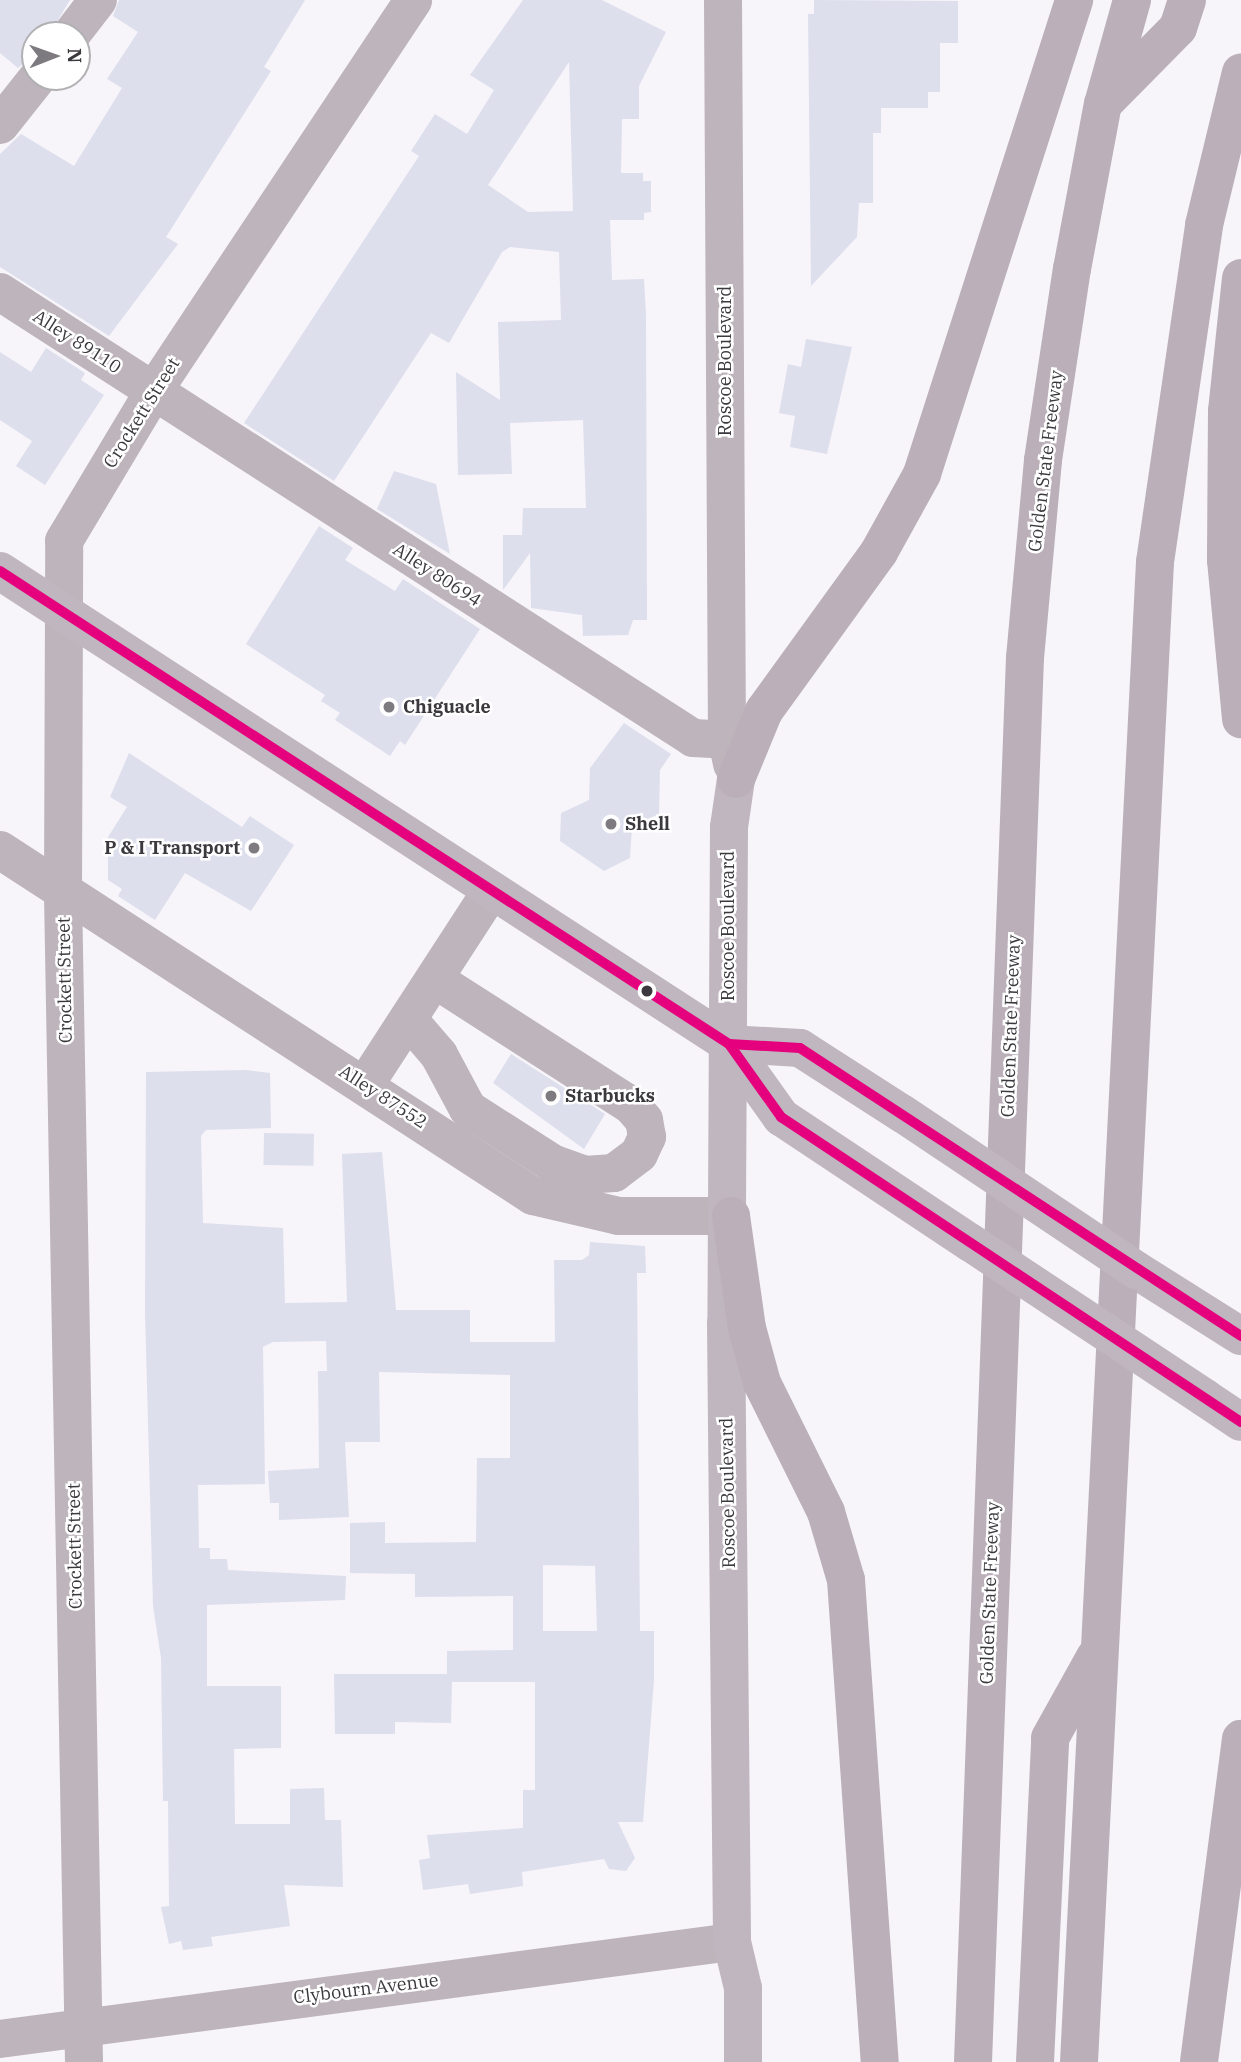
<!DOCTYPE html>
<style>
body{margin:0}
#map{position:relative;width:1241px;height:2062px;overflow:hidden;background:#f7f4fa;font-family:"IBM Plex Serif",serif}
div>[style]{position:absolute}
.building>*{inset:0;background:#dddfed;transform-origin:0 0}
.minor>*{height:38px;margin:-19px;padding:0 19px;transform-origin:19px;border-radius:19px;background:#beb4bc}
.major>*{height:38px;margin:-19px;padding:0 19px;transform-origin:19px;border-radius:19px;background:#c0b6bf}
.highway>*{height:38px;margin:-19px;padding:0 19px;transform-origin:19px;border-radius:19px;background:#bbb0ba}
.major-bridge>*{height:38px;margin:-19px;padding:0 19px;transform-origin:19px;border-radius:19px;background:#c0b6bf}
.bus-1>*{height:10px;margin:-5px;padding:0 5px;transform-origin:5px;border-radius:5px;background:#e5007d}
.dots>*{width:19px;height:19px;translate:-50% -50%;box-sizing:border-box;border:4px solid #fff;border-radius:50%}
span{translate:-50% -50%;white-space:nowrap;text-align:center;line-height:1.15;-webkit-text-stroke:5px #fff;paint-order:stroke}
.street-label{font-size:18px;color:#3b393e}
.poi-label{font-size:18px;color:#3b393e;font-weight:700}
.left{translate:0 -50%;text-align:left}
.right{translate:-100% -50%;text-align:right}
.north{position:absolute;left:21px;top:21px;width:70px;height:70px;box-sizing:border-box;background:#fff;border:2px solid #b1b0b2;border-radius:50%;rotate:89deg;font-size:19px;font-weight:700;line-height:28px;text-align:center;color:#3b393e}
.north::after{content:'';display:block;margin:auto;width:24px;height:32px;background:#7d7a80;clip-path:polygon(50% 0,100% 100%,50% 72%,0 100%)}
</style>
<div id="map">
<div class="building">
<div style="clip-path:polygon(0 0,70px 0,49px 35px,35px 35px,35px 53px,18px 68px,0 53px)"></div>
<div style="clip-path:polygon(119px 0,305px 0,264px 67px,271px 71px,166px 237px,178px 244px,109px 336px,0 267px,0 154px,21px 134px,74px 166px,122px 88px,107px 79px,138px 32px,113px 16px)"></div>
<div style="clip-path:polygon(evenodd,523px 0,602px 0,666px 32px,639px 86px,639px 119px,622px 119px,621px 173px,643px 173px,643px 181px,651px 181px,651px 212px,644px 213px,644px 220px,610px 220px,612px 280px,644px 279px,646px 315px,647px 620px,633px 620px,628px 635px,583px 636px,582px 615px,531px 608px,530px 553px,503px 590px,503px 535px,522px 535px,523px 508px,586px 508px,583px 420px,510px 423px,512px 474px,458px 475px,456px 372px,500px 400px,498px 322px,561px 320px,559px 252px,510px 247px,502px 252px,449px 343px,431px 333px,334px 481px,244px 423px,419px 156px,411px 151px,435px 114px,467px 134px,494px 90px,470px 75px,523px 0,569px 62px,573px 211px,528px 212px,488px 185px,569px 62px)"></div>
<div style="clip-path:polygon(814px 0,958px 1px,958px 43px,940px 43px,940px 92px,928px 92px,928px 108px,881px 108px,881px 133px,873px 133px,873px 203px,859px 203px,857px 237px,811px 286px,808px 14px,814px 14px)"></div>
<div style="clip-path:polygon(806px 339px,852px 347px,827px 454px,790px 447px,795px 416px,779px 413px,788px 364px,801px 367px)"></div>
<div style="clip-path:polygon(46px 348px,85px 373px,81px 380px,104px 395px,45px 485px,16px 466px,32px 441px,0 420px,0 352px,31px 372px)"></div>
<div style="clip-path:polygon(394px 471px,436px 484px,450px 554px,377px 509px)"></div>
<div style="clip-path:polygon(319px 526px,353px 548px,345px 560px,395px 591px,403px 579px,480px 629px,405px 745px,400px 741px,390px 756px,335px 720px,340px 713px,321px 701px,325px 695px,246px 644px)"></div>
<div style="clip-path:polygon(624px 723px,671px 754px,660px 770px,659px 814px,632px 826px,630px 858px,604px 871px,560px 841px,561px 813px,589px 800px,590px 768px)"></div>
<div style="clip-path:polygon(129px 753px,242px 827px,250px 816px,294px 845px,251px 911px,185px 873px,155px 920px,118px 896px,122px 889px,108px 880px,108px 837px,127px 807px,110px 797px)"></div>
<div style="clip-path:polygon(511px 1054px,605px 1114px,584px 1149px,493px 1083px)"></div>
<div style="clip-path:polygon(evenodd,245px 1070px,270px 1073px,271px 1128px,206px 1130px,201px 1136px,203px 1223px,283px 1228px,285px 1303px,347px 1302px,342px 1154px,382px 1152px,396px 1310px,470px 1310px,470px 1342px,555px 1342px,554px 1260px,582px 1260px,589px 1255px,590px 1242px,645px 1246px,646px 1273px,637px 1273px,640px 1631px,654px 1631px,654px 1680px,643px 1822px,618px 1822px,635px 1858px,626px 1871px,609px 1869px,604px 1859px,522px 1872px,523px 1886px,470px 1894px,468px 1884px,423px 1890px,419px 1860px,430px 1858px,427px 1835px,523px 1828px,523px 1790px,535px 1790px,535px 1682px,452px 1682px,451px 1723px,395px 1722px,395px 1734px,335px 1734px,334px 1674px,447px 1674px,447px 1651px,513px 1650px,513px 1596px,415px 1597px,415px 1574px,350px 1573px,350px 1523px,385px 1522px,385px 1543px,476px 1542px,477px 1458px,510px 1458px,510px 1375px,379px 1372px,380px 1442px,345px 1442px,349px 1517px,279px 1520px,279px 1503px,270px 1503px,268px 1471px,319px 1468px,318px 1371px,327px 1371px,326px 1341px,273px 1342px,263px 1347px,265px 1484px,198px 1485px,199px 1548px,210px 1548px,210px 1559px,227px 1559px,228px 1570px,346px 1576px,345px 1600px,207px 1605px,207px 1686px,281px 1686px,281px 1748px,234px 1749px,235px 1824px,290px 1824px,290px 1789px,324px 1788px,325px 1820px,341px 1820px,343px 1887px,284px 1885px,290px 1926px,211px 1937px,213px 1946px,183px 1950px,181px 1941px,169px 1944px,161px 1907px,169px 1906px,168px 1801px,163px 1801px,161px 1658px,153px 1606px,145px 1312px,146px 1072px,245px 1070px,543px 1565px,595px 1566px,597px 1631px,543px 1631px,543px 1565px)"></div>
<div style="left:264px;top:1133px;width:50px;height:32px;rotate:1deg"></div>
</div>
<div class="minor">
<div style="left:723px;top:0;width:740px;rotate:89.69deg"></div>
<div style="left:727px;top:740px;width:25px;rotate:78deg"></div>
<div style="left:71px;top:35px;width:44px;rotate:-52.4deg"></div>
<div style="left:0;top:125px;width:61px;rotate:-51.6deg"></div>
<div style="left:0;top:292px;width:824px;rotate:32.76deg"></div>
<div style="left:693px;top:738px;width:34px;rotate:3deg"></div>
<div style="left:0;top:850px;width:635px;rotate:32.99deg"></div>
<div style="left:533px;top:1196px;width:87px;rotate:13.2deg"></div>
<div style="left:618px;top:1216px;width:113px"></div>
<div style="left:409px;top:1020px;width:46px;rotate:49.4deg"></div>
<div style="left:439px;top:1055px;width:61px;rotate:61.8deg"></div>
<div style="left:468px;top:1109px;width:100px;rotate:32.7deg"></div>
<div style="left:552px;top:1163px;width:35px;rotate:20deg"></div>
<div style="left:585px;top:1175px;width:29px;rotate:-4deg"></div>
<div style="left:614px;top:1173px;width:31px;rotate:-37deg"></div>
<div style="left:639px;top:1154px;width:19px;rotate:-65deg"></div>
<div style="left:647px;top:1137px;width:17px;rotate:-100deg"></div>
<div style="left:644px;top:1120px;width:18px;rotate:-131deg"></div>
<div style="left:632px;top:1106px;width:233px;rotate:-147.3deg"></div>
<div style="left:365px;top:1085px;width:231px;rotate:-57deg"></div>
<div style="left:0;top:2039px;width:738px;rotate:-7.55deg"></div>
<div style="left:84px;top:2062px;width:1170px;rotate:-91.03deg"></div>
<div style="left:63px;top:892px;width:351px;rotate:-89.8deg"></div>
<div style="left:64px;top:541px;width:174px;rotate:-59.1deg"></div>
<div style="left:153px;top:392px;width:470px;rotate:-56.4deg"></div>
</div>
<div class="major">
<div style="left:0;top:571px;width:869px;rotate:32.98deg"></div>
<div style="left:729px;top:1044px;width:90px;rotate:54.5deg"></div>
<div style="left:781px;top:1117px;width:228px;rotate:33.6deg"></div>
<div style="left:736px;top:779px;width:49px;rotate:98.3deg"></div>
<div style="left:729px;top:827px;width:496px;rotate:90.3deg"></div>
<div style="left:726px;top:1323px;width:619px;rotate:89.44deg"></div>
<div style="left:732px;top:1942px;width:47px;rotate:76.6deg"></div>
<div style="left:743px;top:1988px;width:74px;rotate:90deg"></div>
<div style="left:729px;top:1044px;width:71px;rotate:3.2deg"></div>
<div style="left:800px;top:1048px;width:122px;rotate:32.7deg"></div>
<div style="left:1136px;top:1270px;width:124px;rotate:32.2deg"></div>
<div style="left:1205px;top:1398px;width:43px;rotate:33.7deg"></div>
</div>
<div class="highway">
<div style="left:1105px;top:102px;width:104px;rotate:-45.4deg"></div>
<div style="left:1178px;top:28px;width:29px;rotate:-72deg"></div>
<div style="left:1241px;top:278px;width:134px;rotate:96deg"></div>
<div style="left:1227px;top:411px;width:149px;rotate:90.4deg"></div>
<div style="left:1226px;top:560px;width:160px;rotate:84.6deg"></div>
<div style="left:736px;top:779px;width:74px;rotate:-67.6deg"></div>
<div style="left:764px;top:711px;width:196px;rotate:-54.1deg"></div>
<div style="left:879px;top:552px;width:89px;rotate:-61.1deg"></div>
<div style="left:922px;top:474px;width:498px;rotate:-72.2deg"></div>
<div style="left:731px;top:1216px;width:113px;rotate:81.9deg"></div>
<div style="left:747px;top:1328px;width:57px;rotate:74.7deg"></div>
<div style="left:762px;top:1383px;width:144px;rotate:63.6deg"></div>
<div style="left:826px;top:1512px;width:71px;rotate:73.6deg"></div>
<div style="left:846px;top:1580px;width:483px;rotate:86deg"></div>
<div style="left:973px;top:2062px;width:1405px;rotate:-87.88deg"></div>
<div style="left:1025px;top:658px;width:199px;rotate:-84.8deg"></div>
<div style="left:1043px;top:460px;width:193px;rotate:-81.4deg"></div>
<div style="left:1072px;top:269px;width:168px;rotate:-79.4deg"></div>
<div style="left:1103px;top:104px;width:108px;rotate:-74.4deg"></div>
<div style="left:1035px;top:2062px;width:324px;rotate:-87.3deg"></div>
<div style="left:1050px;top:1738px;width:93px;rotate:-60.9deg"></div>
<div style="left:1079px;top:2062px;width:1502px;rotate:-87.1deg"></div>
<div style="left:1155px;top:562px;width:341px;rotate:-81.7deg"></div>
<div style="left:1204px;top:225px;width:157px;rotate:-76.4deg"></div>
<div style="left:1199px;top:2062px;width:326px;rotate:-82.6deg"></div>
</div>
<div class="major-bridge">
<div style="left:903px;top:1114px;width:280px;rotate:33.8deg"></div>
<div style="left:971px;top:1243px;width:281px;rotate:33.5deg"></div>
</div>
<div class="bus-1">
<div style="left:0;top:571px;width:869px;rotate:32.98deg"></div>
<div style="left:729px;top:1044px;width:90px;rotate:54.5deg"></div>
<div style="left:781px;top:1117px;width:552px;rotate:33.55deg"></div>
<div style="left:729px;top:1044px;width:71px;rotate:3.2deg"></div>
<div style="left:800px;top:1048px;width:527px;rotate:33.15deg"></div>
</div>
<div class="dots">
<div style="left:389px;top:707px;background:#7d7a80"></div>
<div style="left:611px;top:824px;background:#7d7a80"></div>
<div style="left:254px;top:848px;background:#7d7a80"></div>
<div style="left:647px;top:991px;background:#3b393e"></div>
<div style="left:551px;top:1096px;background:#7d7a80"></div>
</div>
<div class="street-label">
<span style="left:77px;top:342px;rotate:33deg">Alley 89110</span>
<span style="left:725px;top:361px;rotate:-90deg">Roscoe Boulevard</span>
<span style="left:142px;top:413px;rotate:-58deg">Crockett Street</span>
<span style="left:1046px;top:461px;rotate:-83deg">Golden State Freeway</span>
<span style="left:437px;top:575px;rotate:33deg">Alley 80694</span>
<span style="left:728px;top:926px;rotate:-90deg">Roscoe Boulevard</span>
<span style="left:65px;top:980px;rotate:-91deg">Crockett Street</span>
<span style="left:1011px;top:1026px;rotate:-88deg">Golden State Freeway</span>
<span style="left:383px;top:1097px;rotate:33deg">Alley 87552</span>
<span style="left:728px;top:1493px;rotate:-91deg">Roscoe Boulevard</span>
<span style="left:75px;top:1546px;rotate:-91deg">Crockett Street</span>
<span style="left:990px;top:1593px;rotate:-88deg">Golden State Freeway</span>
<span style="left:366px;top:1989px;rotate:-7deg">Clybourn Avenue</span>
</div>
<div class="poi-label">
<span class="left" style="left:403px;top:707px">Chiguacle</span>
<span class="left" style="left:625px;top:824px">Shell</span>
<span class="right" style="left:240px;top:848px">P &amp; I Transport</span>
<span class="left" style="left:565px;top:1096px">Starbucks</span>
</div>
<div class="north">N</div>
</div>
